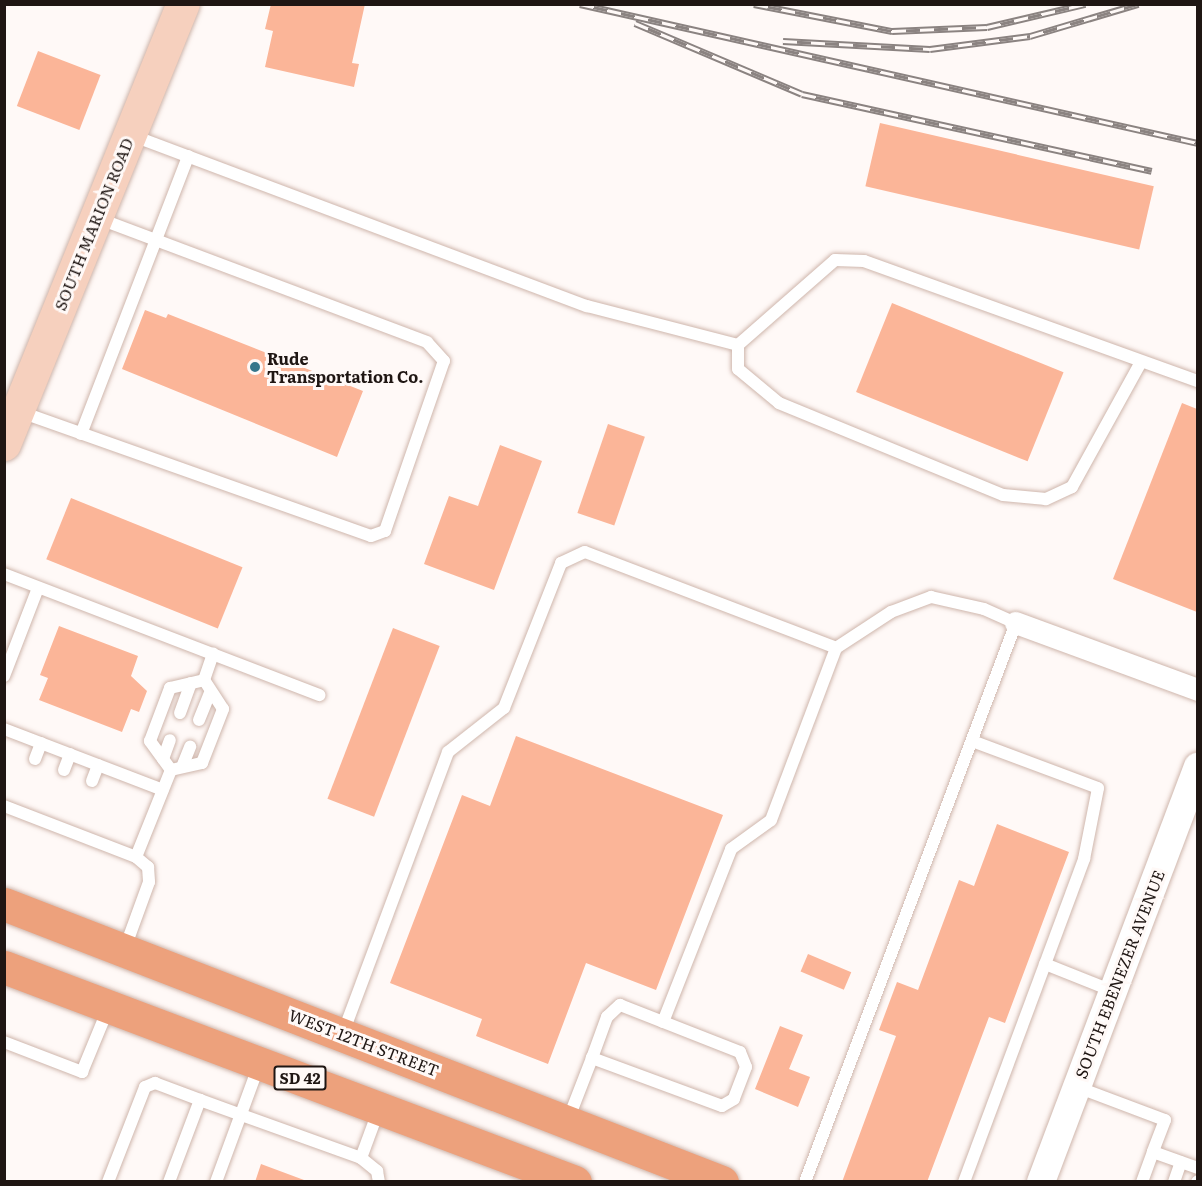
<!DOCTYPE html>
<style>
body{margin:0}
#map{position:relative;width:1202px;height:1186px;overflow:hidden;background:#fff9f7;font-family:Literata,serif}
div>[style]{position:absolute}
.building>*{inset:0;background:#fbb598;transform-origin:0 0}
.roads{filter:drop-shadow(0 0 2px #cfb6ac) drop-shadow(0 0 2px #cfb6ac)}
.service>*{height:12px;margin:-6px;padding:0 6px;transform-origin:6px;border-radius:6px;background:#fff}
.minor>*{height:22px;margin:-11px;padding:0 11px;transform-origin:11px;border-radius:11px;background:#fff}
.tertiary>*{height:28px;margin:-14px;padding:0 14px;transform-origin:14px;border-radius:14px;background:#fff}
.secondary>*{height:33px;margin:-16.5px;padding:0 16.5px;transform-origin:16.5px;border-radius:16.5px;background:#f6d0be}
.primary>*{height:33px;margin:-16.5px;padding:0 16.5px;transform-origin:16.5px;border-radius:16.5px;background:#eda17c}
.rail>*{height:7px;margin-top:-3.5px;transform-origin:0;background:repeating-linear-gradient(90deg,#fff9f7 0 14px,#8b8381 0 28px);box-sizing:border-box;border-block:2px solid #8b8381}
.dots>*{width:16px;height:16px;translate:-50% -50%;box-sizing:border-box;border:3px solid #fff9f7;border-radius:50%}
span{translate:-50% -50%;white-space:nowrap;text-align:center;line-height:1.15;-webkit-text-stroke:6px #fff9f7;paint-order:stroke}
.shield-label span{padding:2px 4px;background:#fff9f7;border:2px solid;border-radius:4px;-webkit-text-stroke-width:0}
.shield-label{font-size:15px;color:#1f1613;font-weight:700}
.street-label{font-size:16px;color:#1f1613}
.poi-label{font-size:16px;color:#1f1613;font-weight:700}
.left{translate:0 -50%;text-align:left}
.frame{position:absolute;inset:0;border:6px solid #1f1613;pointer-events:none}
</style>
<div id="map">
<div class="building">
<div style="clip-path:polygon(271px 4px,365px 4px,352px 63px,359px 64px,354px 87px,265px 67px,273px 31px,265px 29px)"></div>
<div style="left:38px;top:51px;width:67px;height:59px;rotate:21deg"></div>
<div style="left:880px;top:123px;width:281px;height:65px;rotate:13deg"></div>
<div style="left:892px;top:303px;width:185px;height:96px;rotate:22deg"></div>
<div style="clip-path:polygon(145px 310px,166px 318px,168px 314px,363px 391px,337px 457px,122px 369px)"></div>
<div style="clip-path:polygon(1182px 403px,1197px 409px,1197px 612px,1113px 579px)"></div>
<div style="left:608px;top:424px;width:39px;height:94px;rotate:19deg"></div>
<div style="clip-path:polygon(500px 445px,542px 461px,494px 590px,424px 564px,449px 496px,478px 506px)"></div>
<div style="left:71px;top:498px;width:185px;height:66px;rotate:22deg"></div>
<div style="clip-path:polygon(59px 626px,138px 656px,131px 676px,147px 691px,139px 712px,131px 709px,122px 732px,39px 700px,48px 678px,40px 675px)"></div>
<div style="left:393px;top:628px;width:50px;height:183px;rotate:21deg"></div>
<div style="clip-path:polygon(516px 736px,723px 815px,656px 990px,586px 963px,548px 1064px,476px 1036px,482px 1019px,390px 983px,462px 795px,490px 806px)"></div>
<div style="clip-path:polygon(997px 824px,1069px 852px,1005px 1023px,989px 1017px,927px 1182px,842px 1182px,896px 1036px,879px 1030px,897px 982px,918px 990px,959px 880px,974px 886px)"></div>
<div style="left:808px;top:954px;width:47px;height:19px;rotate:23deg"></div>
<div style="clip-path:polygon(780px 1026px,803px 1035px,789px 1069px,810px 1077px,798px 1107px,755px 1089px)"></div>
<div style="clip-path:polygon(261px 1164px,304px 1180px,303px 1182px,255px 1182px)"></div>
</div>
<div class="roads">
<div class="service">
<div style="left:131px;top:135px;width:487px;rotate:20.6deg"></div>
<div style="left:587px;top:306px;width:156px;rotate:14.5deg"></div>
<div style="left:1141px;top:362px;width:143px;rotate:118.9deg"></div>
<div style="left:1072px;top:487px;width:29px;rotate:155deg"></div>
<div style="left:1046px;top:499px;width:43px;rotate:-174.7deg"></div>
<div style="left:1003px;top:495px;width:242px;rotate:-157.7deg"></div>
<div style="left:779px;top:403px;width:53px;rotate:-140.3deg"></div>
<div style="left:738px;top:369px;width:24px;rotate:-90deg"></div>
<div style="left:738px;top:345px;width:129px;rotate:-41.2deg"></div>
<div style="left:835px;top:260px;width:29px;rotate:2deg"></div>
<div style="left:864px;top:261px;width:355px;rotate:19.8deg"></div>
<div style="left:18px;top:411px;width:374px;rotate:19.5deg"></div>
<div style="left:371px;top:536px;width:15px;rotate:-20deg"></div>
<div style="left:385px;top:531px;width:180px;rotate:-70.9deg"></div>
<div style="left:444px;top:361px;width:25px;rotate:-132deg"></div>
<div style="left:427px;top:342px;width:353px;rotate:-159.4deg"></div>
<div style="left:81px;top:434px;width:298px;rotate:-68.9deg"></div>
<div style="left:4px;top:574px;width:338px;rotate:21deg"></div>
<div style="left:4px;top:676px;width:94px;rotate:-68.9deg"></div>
<div style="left:180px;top:713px;width:32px;rotate:-70deg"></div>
<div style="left:199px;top:720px;width:31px;rotate:-68deg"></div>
<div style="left:4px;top:729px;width:170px;rotate:21deg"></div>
<div style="left:35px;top:759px;width:17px;rotate:-69deg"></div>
<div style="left:163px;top:759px;width:20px;rotate:-70deg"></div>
<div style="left:182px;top:767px;width:22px;rotate:-68deg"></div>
<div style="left:64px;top:770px;width:17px;rotate:-69deg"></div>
<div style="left:171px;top:770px;width:32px;rotate:-13deg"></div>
<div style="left:202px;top:763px;width:58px;rotate:-68.7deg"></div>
<div style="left:223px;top:709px;width:35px;rotate:-123deg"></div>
<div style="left:92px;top:781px;width:17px;rotate:-69deg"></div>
<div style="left:4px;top:806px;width:142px;rotate:21.1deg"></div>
<div style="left:136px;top:857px;width:16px;rotate:40deg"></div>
<div style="left:148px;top:867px;width:15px;rotate:86deg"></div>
<div style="left:149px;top:882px;width:70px;rotate:110deg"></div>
<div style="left:136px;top:857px;width:94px;rotate:-68.1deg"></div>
<div style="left:171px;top:770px;width:36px;rotate:-126deg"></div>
<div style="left:150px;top:741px;width:57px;rotate:-69.3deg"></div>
<div style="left:170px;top:688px;width:35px;rotate:-13deg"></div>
<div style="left:204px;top:680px;width:28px;rotate:-71deg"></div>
<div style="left:1045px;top:964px;width:73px;rotate:21.7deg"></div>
<div style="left:663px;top:1022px;width:186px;rotate:-68.5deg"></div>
<div style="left:731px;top:849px;width:49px;rotate:-35.9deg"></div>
<div style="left:771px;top:820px;width:184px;rotate:-69.3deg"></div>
<div style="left:343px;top:1033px;width:300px;rotate:-69.5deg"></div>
<div style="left:448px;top:752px;width:71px;rotate:-38.2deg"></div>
<div style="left:504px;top:708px;width:156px;rotate:-68.5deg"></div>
<div style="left:561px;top:563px;width:26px;rotate:-25deg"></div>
<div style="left:585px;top:552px;width:269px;rotate:20.9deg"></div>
<div style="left:836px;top:648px;width:66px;rotate:-33.2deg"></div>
<div style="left:891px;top:612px;width:43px;rotate:-20.6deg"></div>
<div style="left:931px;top:597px;width:54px;rotate:12.8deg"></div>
<div style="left:984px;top:609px;width:35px;rotate:24deg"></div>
<div style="left:1016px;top:623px;width:597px;rotate:110.68deg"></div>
<div style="left:4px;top:1042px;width:84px;rotate:21deg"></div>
<div style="left:82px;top:1072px;width:68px;rotate:-67.6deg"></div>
<div style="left:1077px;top:1087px;width:94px;rotate:20.6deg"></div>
<div style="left:1165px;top:1120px;width:34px;rotate:111deg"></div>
<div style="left:568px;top:1120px;width:66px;rotate:-68.8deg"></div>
<div style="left:592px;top:1058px;width:44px;rotate:-69.9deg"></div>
<div style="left:607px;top:1017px;width:18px;rotate:-43deg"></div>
<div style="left:620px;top:1005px;width:129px;rotate:21.4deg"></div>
<div style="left:740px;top:1052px;width:16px;rotate:68deg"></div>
<div style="left:746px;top:1067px;width:34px;rotate:111deg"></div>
<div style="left:734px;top:1099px;width:14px;rotate:150deg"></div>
<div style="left:722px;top:1106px;width:139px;rotate:-159.7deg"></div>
<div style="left:361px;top:1158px;width:52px;rotate:-69.8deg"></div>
<div style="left:108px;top:1182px;width:102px;rotate:-68.7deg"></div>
<div style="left:145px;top:1087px;width:11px;rotate:-22deg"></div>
<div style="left:155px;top:1083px;width:48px;rotate:20.7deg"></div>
<div style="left:169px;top:1182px;width:88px;rotate:-69.3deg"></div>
<div style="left:200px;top:1100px;width:171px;rotate:19.8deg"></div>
<div style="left:361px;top:1158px;width:21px;rotate:39deg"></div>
<div style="left:377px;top:1171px;width:11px;rotate:80deg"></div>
<div style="left:216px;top:1182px;width:125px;rotate:-69.8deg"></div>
<div style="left:964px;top:1182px;width:345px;rotate:-69.6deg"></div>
<div style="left:1084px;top:859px;width:72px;rotate:-78.8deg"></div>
<div style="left:1098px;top:788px;width:134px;rotate:-159.5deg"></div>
<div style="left:1142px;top:1182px;width:32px;rotate:-70deg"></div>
<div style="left:1153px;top:1152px;width:48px;rotate:19.6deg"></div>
<div style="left:1174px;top:1182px;width:21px;rotate:-71deg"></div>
<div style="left:1197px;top:1182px;width:1px;rotate:-45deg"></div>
</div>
<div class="minor">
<div style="left:1016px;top:623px;width:194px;rotate:20.2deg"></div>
</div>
<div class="tertiary">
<div style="left:1041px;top:1182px;width:444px;rotate:-69.3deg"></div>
</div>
<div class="secondary">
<div style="left:4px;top:444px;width:475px;rotate:-67.9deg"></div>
</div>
<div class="primary">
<div style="left:4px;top:904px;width:770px;rotate:21.17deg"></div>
<div style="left:4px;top:967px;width:610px;rotate:20.63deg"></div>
</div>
</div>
<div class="rail">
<div style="left:580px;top:4px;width:633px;rotate:12.68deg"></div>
<div style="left:754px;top:4px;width:141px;rotate:11.1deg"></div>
<div style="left:892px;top:31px;width:95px;rotate:-2.4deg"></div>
<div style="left:987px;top:27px;width:101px;rotate:-13.2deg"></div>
<div style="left:635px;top:23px;width:181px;rotate:23deg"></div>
<div style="left:802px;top:94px;width:358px;rotate:12.4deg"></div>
<div style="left:783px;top:41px;width:147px;rotate:3.1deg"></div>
<div style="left:930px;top:49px;width:101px;rotate:-7.4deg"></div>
<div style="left:1030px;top:36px;width:113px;rotate:-16.5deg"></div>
</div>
<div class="dots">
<div style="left:255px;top:367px;background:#37768b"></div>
</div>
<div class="shield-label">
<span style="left:300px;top:1078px">SD 42</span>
</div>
<div class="street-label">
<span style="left:93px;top:224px;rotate:-68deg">SOUTH MARION ROAD</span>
<span style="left:1119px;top:974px;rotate:-69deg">SOUTH EBENEZER AVENUE</span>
<span style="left:364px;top:1042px;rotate:21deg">WEST 12TH STREET</span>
</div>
<div class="poi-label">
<span class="left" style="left:267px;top:367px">Rude<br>Transportation Co.</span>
</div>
<div class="frame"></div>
</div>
